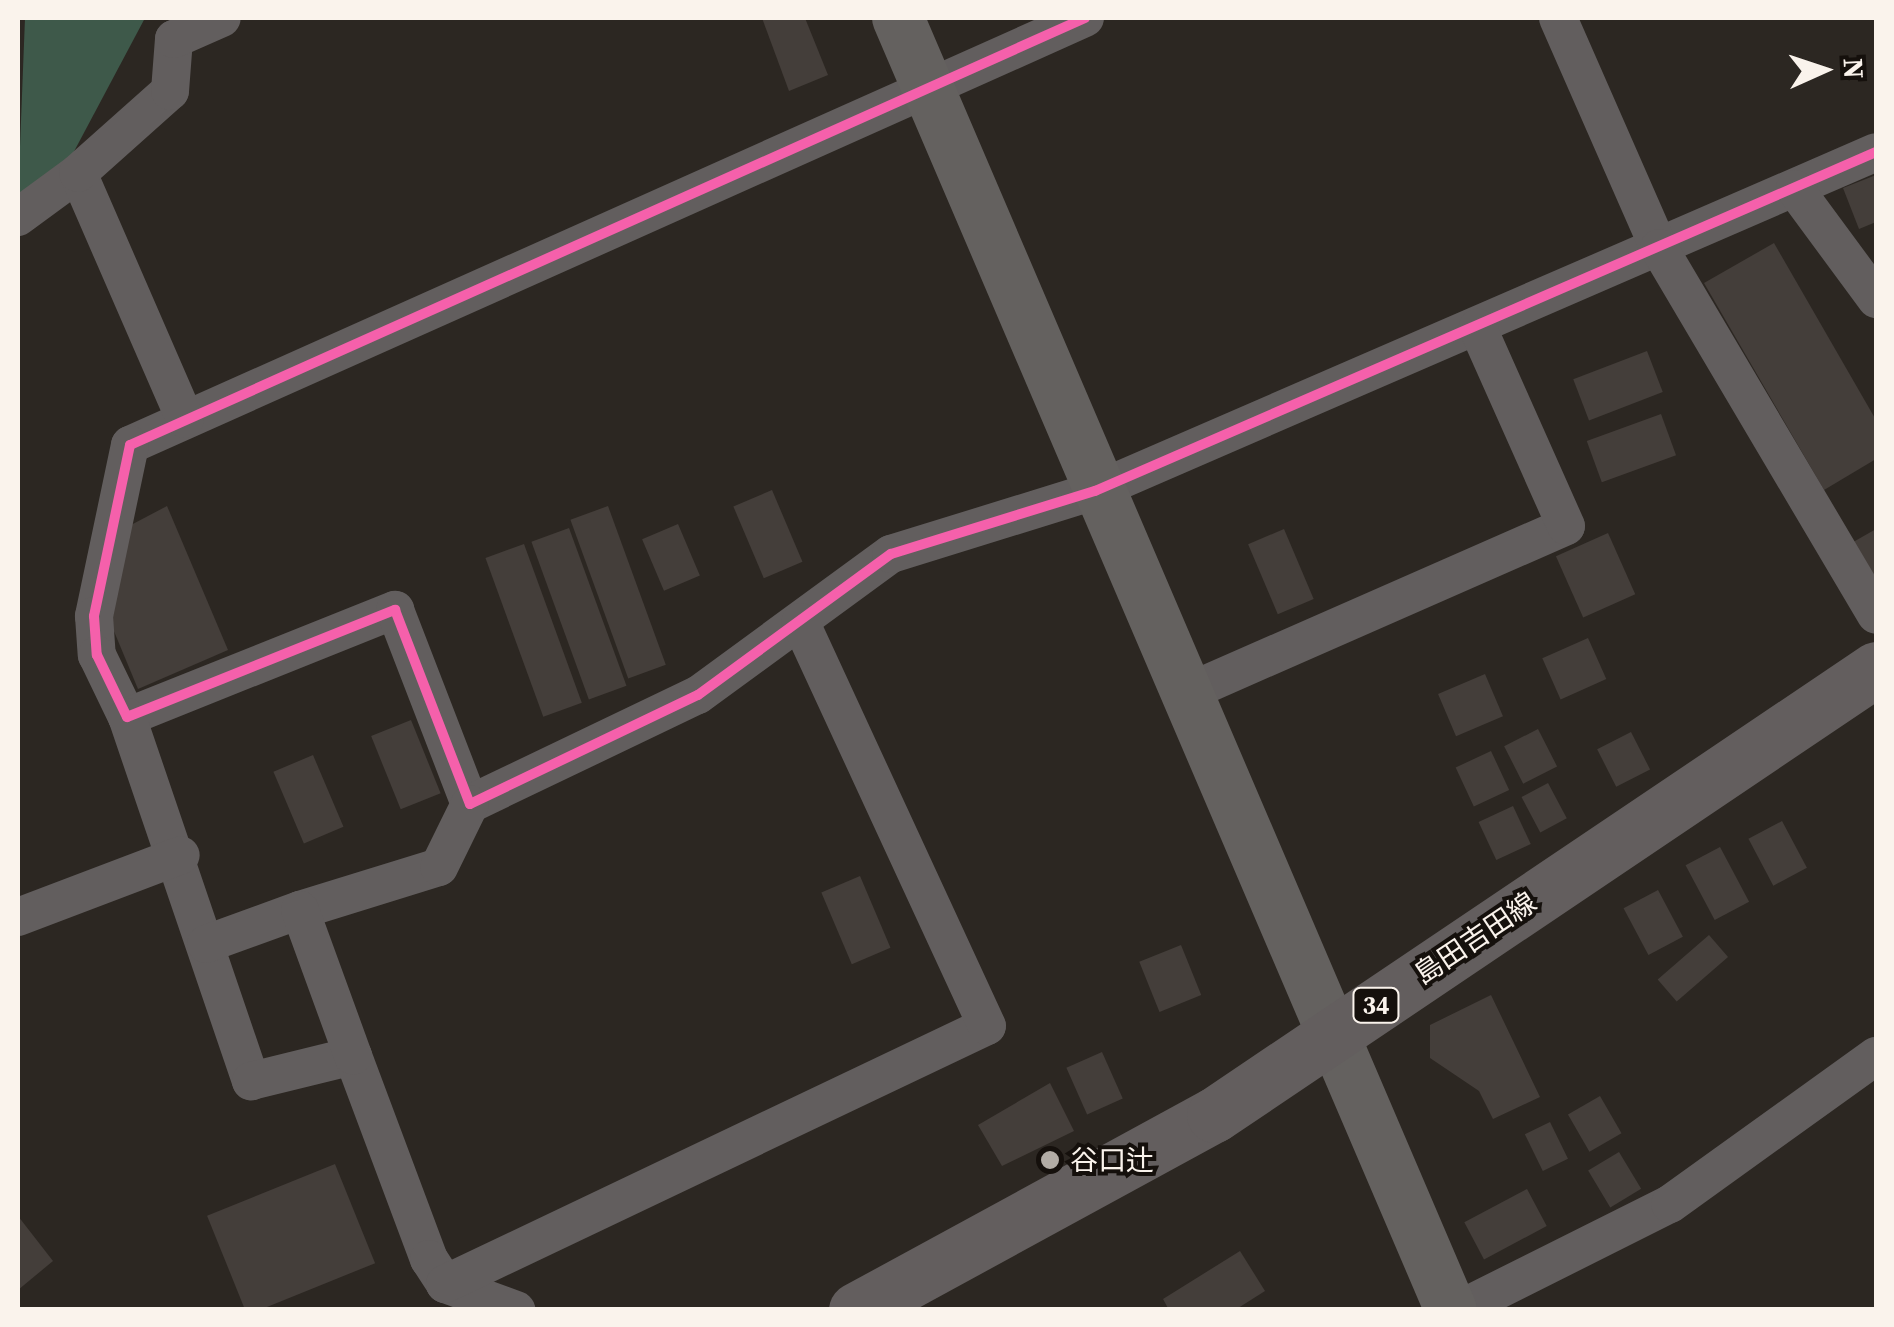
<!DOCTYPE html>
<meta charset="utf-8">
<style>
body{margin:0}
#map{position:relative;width:1894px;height:1327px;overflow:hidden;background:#2c2722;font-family:"Source Serif 4","Noto Sans JP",serif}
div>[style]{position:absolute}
.forest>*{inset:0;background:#3e594a}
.building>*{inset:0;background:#443e3a;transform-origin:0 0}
.street>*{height:38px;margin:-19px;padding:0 19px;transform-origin:19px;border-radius:19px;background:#625e5e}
.secondary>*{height:52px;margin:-26px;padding:0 26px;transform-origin:26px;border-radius:26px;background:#64615f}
.primary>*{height:55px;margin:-27.5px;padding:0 27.5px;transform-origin:27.5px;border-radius:27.5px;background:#635e5e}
.cycleway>*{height:10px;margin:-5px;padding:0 5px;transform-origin:5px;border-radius:5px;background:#f560ab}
.dots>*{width:28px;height:28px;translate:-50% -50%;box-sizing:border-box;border:5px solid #15100c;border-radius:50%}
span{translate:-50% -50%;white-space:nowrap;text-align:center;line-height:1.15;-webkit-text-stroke:8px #15100c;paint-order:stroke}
.shield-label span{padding:2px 8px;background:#15100c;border:2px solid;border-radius:8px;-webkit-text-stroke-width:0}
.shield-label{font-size:25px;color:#faf3ec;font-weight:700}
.street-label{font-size:28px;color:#faf3ec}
.poi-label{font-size:28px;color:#faf3ec}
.left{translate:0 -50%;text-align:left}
.frame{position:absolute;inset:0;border:20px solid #faf3ec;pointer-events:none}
.north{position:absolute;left:1774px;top:20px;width:100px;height:100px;-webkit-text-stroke:8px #15100c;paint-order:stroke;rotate:87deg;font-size:28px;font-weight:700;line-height:40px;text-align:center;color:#faf3ec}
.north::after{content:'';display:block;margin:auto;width:35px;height:45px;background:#faf3ec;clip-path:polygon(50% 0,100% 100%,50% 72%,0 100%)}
</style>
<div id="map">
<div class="forest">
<div style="clip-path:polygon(25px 18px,145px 18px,70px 159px,18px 198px)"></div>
</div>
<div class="building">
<div style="clip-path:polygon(762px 18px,805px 18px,828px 75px,789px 91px)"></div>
<div style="clip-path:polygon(1876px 175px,1876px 222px,1859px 229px,1843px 188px)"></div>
<div style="clip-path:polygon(1774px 243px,1876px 420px,1876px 459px,1824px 490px,1704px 283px)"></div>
<div style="left:1647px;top:351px;width:44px;height:79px;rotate:69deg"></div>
<div style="left:1661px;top:414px;width:44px;height:79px;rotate:70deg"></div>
<div style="left:772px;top:490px;width:78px;height:42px;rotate:67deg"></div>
<div style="clip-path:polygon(167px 506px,228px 650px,138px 689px,106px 612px,129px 526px)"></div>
<div style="left:608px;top:506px;width:169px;height:40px;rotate:70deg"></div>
<div style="left:678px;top:524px;width:56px;height:39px;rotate:67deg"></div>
<div style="left:569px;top:528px;width:168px;height:40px;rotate:70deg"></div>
<div style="left:1284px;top:529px;width:76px;height:39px;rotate:67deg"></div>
<div style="clip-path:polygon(1876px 529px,1876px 595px,1848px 545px)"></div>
<div style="left:1608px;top:533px;width:67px;height:57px;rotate:66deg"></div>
<div style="left:524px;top:544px;width:169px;height:41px;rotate:70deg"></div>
<div style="left:1588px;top:638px;width:45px;height:50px;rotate:66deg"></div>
<div style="left:1485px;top:674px;width:46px;height:51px;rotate:67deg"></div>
<div style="left:411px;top:720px;width:79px;height:43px;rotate:68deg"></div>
<div style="left:1538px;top:729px;width:42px;height:38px;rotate:63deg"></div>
<div style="left:1631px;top:732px;width:42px;height:38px;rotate:63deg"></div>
<div style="left:1491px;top:751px;width:43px;height:39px;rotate:65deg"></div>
<div style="left:313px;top:755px;width:78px;height:43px;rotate:67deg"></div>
<div style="left:1548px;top:783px;width:40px;height:30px;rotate:62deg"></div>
<div style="left:1513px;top:806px;width:42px;height:38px;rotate:65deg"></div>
<div style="left:1782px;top:821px;width:53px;height:38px;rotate:62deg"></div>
<div style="left:1720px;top:847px;width:62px;height:39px;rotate:62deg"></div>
<div style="left:860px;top:876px;width:78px;height:42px;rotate:67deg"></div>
<div style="left:1658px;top:890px;width:53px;height:39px;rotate:62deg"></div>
<div style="left:1709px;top:935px;width:29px;height:68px;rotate:49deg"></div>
<div style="left:1181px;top:945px;width:54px;height:45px;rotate:68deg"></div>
<div style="clip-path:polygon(1491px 995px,1540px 1097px,1493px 1119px,1479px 1091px,1430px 1058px,1430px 1025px)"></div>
<div style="left:1102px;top:1052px;width:51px;height:39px;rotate:66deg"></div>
<div style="clip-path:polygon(1050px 1083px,1074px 1131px,1002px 1166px,978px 1125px)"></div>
<div style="left:1600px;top:1096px;width:43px;height:37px;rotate:60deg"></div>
<div style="left:1550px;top:1122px;width:41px;height:28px;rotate:64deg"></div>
<div style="left:1619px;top:1152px;width:43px;height:36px;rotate:59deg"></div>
<div style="left:335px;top:1164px;width:107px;height:138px;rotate:68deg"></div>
<div style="left:1527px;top:1189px;width:42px;height:71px;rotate:62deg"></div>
<div style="clip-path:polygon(18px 1216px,53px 1261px,18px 1290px)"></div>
<div style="clip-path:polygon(1240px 1251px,1265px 1291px,1235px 1310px,1169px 1310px,1163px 1299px)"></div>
</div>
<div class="street">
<div style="left:1085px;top:18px;width:1046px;rotate:155.91deg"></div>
<div style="left:130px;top:445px;width:175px;rotate:101.9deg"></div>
<div style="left:94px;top:616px;width:39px;rotate:86deg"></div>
<div style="left:97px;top:655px;width:69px;rotate:64.2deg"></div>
<div style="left:127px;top:717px;width:289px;rotate:-21.8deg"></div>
<div style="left:395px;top:610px;width:208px;rotate:68.9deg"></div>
<div style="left:470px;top:804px;width:253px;rotate:-25.6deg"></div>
<div style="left:698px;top:695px;width:239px;rotate:-36.2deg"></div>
<div style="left:891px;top:554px;width:214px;rotate:-17.2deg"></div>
<div style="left:1095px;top:491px;width:851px;rotate:-23.46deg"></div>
<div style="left:1558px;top:18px;width:251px;rotate:66.3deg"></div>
<div style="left:1659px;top:248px;width:426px;rotate:59.4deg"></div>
<div style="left:1795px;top:189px;width:137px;rotate:53.6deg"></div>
<div style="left:18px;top:217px;width:74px;rotate:-36.3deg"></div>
<div style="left:185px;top:419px;width:268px;rotate:-113.5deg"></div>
<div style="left:78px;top:173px;width:123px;rotate:-41.7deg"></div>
<div style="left:170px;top:91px;width:52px;rotate:-85.6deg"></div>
<div style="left:174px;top:39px;width:52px;rotate:-23.6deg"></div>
<div style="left:1184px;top:694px;width:417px;rotate:-23.7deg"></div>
<div style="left:1566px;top:526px;width:217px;rotate:-114deg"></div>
<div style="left:127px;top:717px;width:385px;rotate:71.2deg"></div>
<div style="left:251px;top:1081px;width:105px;rotate:-13.8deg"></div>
<div style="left:353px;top:1056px;width:217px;rotate:69.5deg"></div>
<div style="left:429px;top:1259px;width:30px;rotate:57deg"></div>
<div style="left:445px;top:1284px;width:76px;rotate:20.1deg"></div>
<div style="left:300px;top:910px;width:145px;rotate:-17.2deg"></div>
<div style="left:439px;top:867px;width:70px;rotate:-63.8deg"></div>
<div style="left:18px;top:917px;width:174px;rotate:-20.8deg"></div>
<div style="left:206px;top:944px;width:100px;rotate:-19.9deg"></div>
<div style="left:300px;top:910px;width:155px;rotate:70deg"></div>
<div style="left:445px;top:1284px;width:600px;rotate:-25.46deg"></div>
<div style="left:987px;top:1026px;width:445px;rotate:-114.8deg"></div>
<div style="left:1458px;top:1310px;width:237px;rotate:-26.6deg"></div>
<div style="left:1670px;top:1204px;width:254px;rotate:-35.7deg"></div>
</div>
<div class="secondary">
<div style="left:898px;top:18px;width:1405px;rotate:66.83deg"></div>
</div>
<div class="primary">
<div style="left:856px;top:1310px;width:408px;rotate:-28.6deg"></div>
<div style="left:1214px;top:1115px;width:798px;rotate:-33.97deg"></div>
</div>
<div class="cycleway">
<div style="left:1085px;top:18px;width:1046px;rotate:155.91deg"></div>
<div style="left:130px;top:445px;width:175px;rotate:101.9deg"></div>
<div style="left:94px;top:616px;width:39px;rotate:86deg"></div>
<div style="left:97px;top:655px;width:69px;rotate:64.2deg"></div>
<div style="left:127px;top:717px;width:289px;rotate:-21.8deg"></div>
<div style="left:395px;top:610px;width:208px;rotate:68.9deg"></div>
<div style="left:470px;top:804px;width:253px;rotate:-25.6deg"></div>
<div style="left:698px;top:695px;width:239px;rotate:-36.2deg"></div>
<div style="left:891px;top:554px;width:214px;rotate:-17.2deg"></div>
<div style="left:1095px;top:491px;width:851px;rotate:-23.46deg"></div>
</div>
<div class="dots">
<div style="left:1050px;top:1160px;background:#b2aca5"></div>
</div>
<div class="shield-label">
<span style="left:1376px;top:1005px">34</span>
</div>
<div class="street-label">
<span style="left:1475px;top:938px;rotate:-34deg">島田吉田線</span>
</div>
<div class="poi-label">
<span class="left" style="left:1070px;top:1160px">谷口辻</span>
</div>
<div class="frame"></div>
<div class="north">N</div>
</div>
